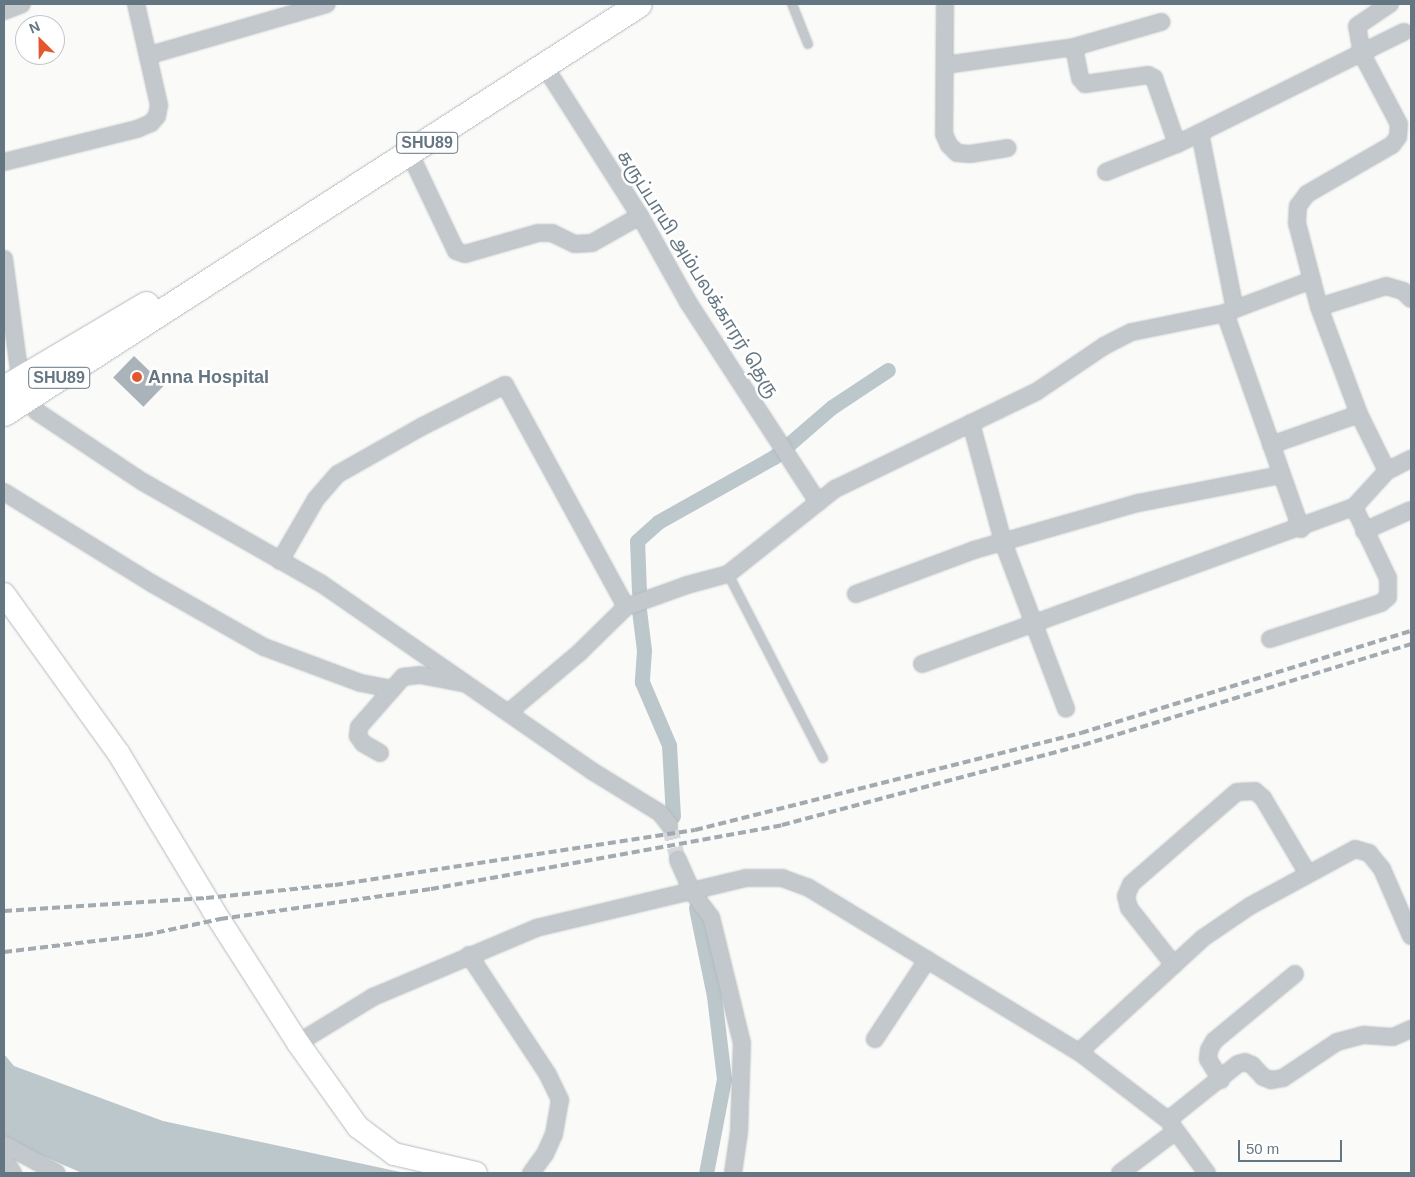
<!DOCTYPE html>
<html>
<head>
<meta charset="utf-8">
<style>
  body { margin:0 }
  #map { position:relative; width:1415px; height:1177px; overflow:hidden; background:#fafaf8; font-family:Arial,"Noto Sans Tamil",sans-serif }
  div>[style] { position:absolute }
  .water>* { inset:0; background:#bbc7cb }
  .canal>* { height:15px; margin:-7.5px; padding:0 7.5px; transform-origin:7.5px; border-radius:7.5px; background:#bbc7cb }
  .building>* { inset:0; background:#aab3b9; transform-origin:0 0 }
  .street-tunnel>* { height:16px; margin-top:-8px; transform-origin:0; background:repeating-linear-gradient(90deg,#d5d9db 0 16px,transparent 0 24px) }
  .roads { filter:drop-shadow(0 0 1px #b3babf) drop-shadow(0 0 1px #b3babf) }
  .lane>* { height:8px; margin:-4px; padding:0 4px; transform-origin:4px; border-radius:4px; background:#c3c8cc }
  .street>* { height:16px; margin:-8px; padding:0 8px; transform-origin:8px; border-radius:8px; background:#c3c8cc }
  .secondary>* { height:22px; margin:-11px; padding:0 11px; transform-origin:11px; border-radius:11px; background:#fff }
  .primary>* { height:25px; margin:-12.5px; padding:0 12.5px; transform-origin:12.5px; border-radius:12.5px; background:#fff }
  .rail>* { height:4px; margin-top:-2px; transform-origin:0; background:repeating-linear-gradient(90deg,#a2aab0 0 8px,transparent 0 12px) }
  .dots>* { width:14px; height:14px; translate:-50% -50%; box-sizing:border-box; border:2px solid #fff; border-radius:50% }
  span { translate:-50% -50%; white-space:nowrap; text-align:center; line-height:1.15; -webkit-text-stroke:5px #fff; paint-order:stroke }
  .shield-label span { padding:1px 4px; background:#fff; border:1px solid; border-radius:4px; -webkit-text-stroke-width:0 }
  .shield-label { font-size:16px; color:#657683; font-weight:700 }
  .street-label { font-size:18px; color:#657683 }
  .poi-label { font-size:18px; color:#657683; font-weight:700 }
  .left { translate:0 -50%; text-align:left }
  .frame { position:absolute; inset:0; border:5px solid #657683; pointer-events:none }
  .north { position:absolute; left:15px; top:15px; width:50px; height:50px; box-sizing:border-box; background:#fff; border:1px solid #c1c8cd; border-radius:50%; rotate:337deg; font-size:14px; font-weight:700; line-height:20px; text-align:center; color:#657683 }
  .north::after { content:''; display:block; margin:auto; width:18px; height:22px; background:#e4572e; clip-path:polygon(50% 0,100% 100%,50% 72%,0 100%) }
  .scale { position:absolute; left:1238px; top:1140px; width:104px; height:22px; box-sizing:border-box; border:2px solid #657683; border-top:0; padding-left:6px; font-size:15px; line-height:18px; white-space:nowrap; color:#657683; -webkit-text-stroke:4px #fff; paint-order:stroke }
</style>
</head>
<body>
<div id="map">
  <div class="water">
    <i style="clip-path:polygon(4px 1054px,14px 1066px,163px 1121px,405px 1173px,82px 1173px,4px 1139px)"></i>
  </div>
  <div class="canal">
    <i style="left:639px;top:592px;width:51px;rotate:-92.2deg"></i>
    <i style="left:637px;top:541px;width:28px;rotate:-42deg"></i>
    <i style="left:658px;top:522px;width:133px;rotate:-29.3deg"></i>
    <i style="left:774px;top:457px;width:77px;rotate:-40.8deg"></i>
    <i style="left:832px;top:407px;width:67px;rotate:-33.5deg"></i>
    <i style="left:639px;top:610px;width:40px;rotate:82.9deg"></i>
    <i style="left:644px;top:650px;width:32px;rotate:94deg"></i>
    <i style="left:642px;top:682px;width:69px;rotate:66.8deg"></i>
    <i style="left:669px;top:745px;width:71px;rotate:86.8deg"></i>
    <i style="left:696px;top:908px;width:90px;rotate:78.4deg"></i>
    <i style="left:714px;top:996px;width:84px;rotate:83.1deg"></i>
    <i style="left:724px;top:1079px;width:96px;rotate:100.8deg"></i>
  </div>
  <div class="building">
    <i style="left:134px;top:356px;width:42px;height:30px;rotate:44deg"></i>
  </div>
  <div class="street-tunnel">
    <i style="left:669px;top:824px;width:37px;rotate:76deg"></i>
  </div>
  <div class="roads">
    <div class="lane">
      <i style="left:792px;top:4px;width:43px;rotate:68.2deg"></i>
      <i style="left:728px;top:574px;width:207px;rotate:62.7deg"></i>
    </div>
    <div class="street">
      <i style="left:945px;top:4px;width:130px;rotate:90.4deg"></i>
      <i style="left:944px;top:134px;width:12px;rotate:66deg"></i>
      <i style="left:949px;top:145px;width:11px;rotate:45deg"></i>
      <i style="left:957px;top:153px;width:13px;rotate:4deg"></i>
      <i style="left:970px;top:154px;width:38px;rotate:-9deg"></i>
      <i style="left:4px;top:11px;width:19px;rotate:-21deg"></i>
      <i style="left:1074px;top:47px;width:32px;rotate:79deg"></i>
      <i style="left:1080px;top:78px;width:8px;rotate:50deg"></i>
      <i style="left:1085px;top:84px;width:64px;rotate:-8.1deg"></i>
      <i style="left:1148px;top:75px;width:7px;rotate:27deg"></i>
      <i style="left:1154px;top:78px;width:70px;rotate:70.8deg"></i>
      <i style="left:1177px;top:144px;width:253px;rotate:-26.3deg"></i>
      <i style="left:150px;top:55px;width:184px;rotate:-16.1deg"></i>
      <i style="left:945px;top:65px;width:130px;rotate:-7.9deg"></i>
      <i style="left:1074px;top:47px;width:91px;rotate:-16deg"></i>
      <i style="left:545px;top:67px;width:177px;rotate:57.5deg"></i>
      <i style="left:640px;top:216px;width:98px;rotate:60.8deg"></i>
      <i style="left:688px;top:302px;width:239px;rotate:57deg"></i>
      <i style="left:1200px;top:133px;width:179px;rotate:78.8deg"></i>
      <i style="left:410px;top:154px;width:107px;rotate:64.6deg"></i>
      <i style="left:456px;top:251px;width:9px;rotate:18deg"></i>
      <i style="left:465px;top:254px;width:76px;rotate:-16deg"></i>
      <i style="left:538px;top:233px;width:14px"></i>
      <i style="left:552px;top:233px;width:25px;rotate:26deg"></i>
      <i style="left:575px;top:244px;width:17px;rotate:-3deg"></i>
      <i style="left:592px;top:243px;width:55px;rotate:-29.4deg"></i>
      <i style="left:4px;top:162px;width:137px;rotate:-13.9deg"></i>
      <i style="left:137px;top:129px;width:15px;rotate:-23deg"></i>
      <i style="left:151px;top:123px;width:9px;rotate:-49deg"></i>
      <i style="left:157px;top:116px;width:11px;rotate:-80deg"></i>
      <i style="left:159px;top:105px;width:104px;rotate:-102.8deg"></i>
      <i style="left:1106px;top:172px;width:76px;rotate:-21.5deg"></i>
      <i style="left:4px;top:259px;width:120px;rotate:82.3deg"></i>
      <i style="left:1319px;top:307px;width:70px;rotate:-17.4deg"></i>
      <i style="left:1386px;top:286px;width:18px;rotate:16deg"></i>
      <i style="left:1403px;top:291px;width:11px;rotate:45deg"></i>
      <i style="left:1225px;top:313px;width:229px;rotate:70.6deg"></i>
      <i style="left:36px;top:411px;width:128px;rotate:33.6deg"></i>
      <i style="left:143px;top:482px;width:206px;rotate:29.7deg"></i>
      <i style="left:322px;top:584px;width:328px;rotate:34.7deg"></i>
      <i style="left:592px;top:771px;width:80px;rotate:31.7deg"></i>
      <i style="left:660px;top:813px;width:14px;rotate:51deg"></i>
      <i style="left:971px;top:423px;width:123px;rotate:74.9deg"></i>
      <i style="left:1003px;top:542px;width:178px;rotate:69.3deg"></i>
      <i style="left:1271px;top:445px;width:93px;rotate:-19.4deg"></i>
      <i style="left:1387px;top:471px;width:64px;rotate:-116.2deg"></i>
      <i style="left:1359px;top:414px;width:114px;rotate:-110.5deg"></i>
      <i style="left:1319px;top:307px;width:87px;rotate:-104.7deg"></i>
      <i style="left:1297px;top:223px;width:17px;rotate:-87deg"></i>
      <i style="left:1298px;top:206px;width:15px;rotate:-53deg"></i>
      <i style="left:1307px;top:194px;width:98px;rotate:-30deg"></i>
      <i style="left:1392px;top:145px;width:10px;rotate:-53deg"></i>
      <i style="left:1398px;top:137px;width:13px;rotate:-86deg"></i>
      <i style="left:1399px;top:124px;width:79px;rotate:-117.9deg"></i>
      <i style="left:1362px;top:54px;width:28px;rotate:-100deg"></i>
      <i style="left:1357px;top:26px;width:40px;rotate:-34deg"></i>
      <i style="left:4px;top:492px;width:175px;rotate:31.7deg"></i>
      <i style="left:153px;top:584px;width:128px;rotate:29.6deg"></i>
      <i style="left:264px;top:647px;width:103px;rotate:20.4deg"></i>
      <i style="left:361px;top:683px;width:31px;rotate:11deg"></i>
      <i style="left:1364px;top:531px;width:51px;rotate:-24.1deg"></i>
      <i style="left:280px;top:561px;width:72px;rotate:-59.9deg"></i>
      <i style="left:316px;top:499px;width:33px;rotate:-49deg"></i>
      <i style="left:338px;top:474px;width:95px;rotate:-29.5deg"></i>
      <i style="left:421px;top:427px;width:94px;rotate:-26.6deg"></i>
      <i style="left:505px;top:385px;width:253px;rotate:61.4deg"></i>
      <i style="left:856px;top:594px;width:126px;rotate:-20.4deg"></i>
      <i style="left:974px;top:550px;width:171px;rotate:-16deg"></i>
      <i style="left:1138px;top:503px;width:146px;rotate:-11.1deg"></i>
      <i style="left:1270px;top:639px;width:117px;rotate:-18deg"></i>
      <i style="left:1381px;top:603px;width:9px;rotate:-41deg"></i>
      <i style="left:1388px;top:597px;width:19px;rotate:-90deg"></i>
      <i style="left:1388px;top:578px;width:79px;rotate:-115.6deg"></i>
      <i style="left:922px;top:664px;width:460px;rotate:-20deg"></i>
      <i style="left:1354px;top:507px;width:49px;rotate:-47.5deg"></i>
      <i style="left:1387px;top:471px;width:27px;rotate:-27deg"></i>
      <i style="left:509px;top:712px;width:92px;rotate:-40.1deg"></i>
      <i style="left:579px;top:653px;width:66px;rotate:-44.4deg"></i>
      <i style="left:626px;top:607px;width:65px;rotate:-19.8deg"></i>
      <i style="left:687px;top:585px;width:42px;rotate:-15deg"></i>
      <i style="left:728px;top:574px;width:137px;rotate:-38.5deg"></i>
      <i style="left:835px;top:489px;width:223px;rotate:-25.8deg"></i>
      <i style="left:1036px;top:392px;width:82px;rotate:-34.1deg"></i>
      <i style="left:1104px;top:346px;width:31px;rotate:-27deg"></i>
      <i style="left:1132px;top:332px;width:95px;rotate:-11.5deg"></i>
      <i style="left:1225px;top:313px;width:93px;rotate:-20.8deg"></i>
      <i style="left:380px;top:753px;width:20px;rotate:-150deg"></i>
      <i style="left:363px;top:743px;width:9px;rotate:-126deg"></i>
      <i style="left:358px;top:736px;width:9px;rotate:-84deg"></i>
      <i style="left:359px;top:727px;width:67px;rotate:-48.7deg"></i>
      <i style="left:403px;top:677px;width:17px;rotate:-7deg"></i>
      <i style="left:420px;top:675px;width:44px;rotate:10.5deg"></i>
      <i style="left:678px;top:860px;width:35px;rotate:66deg"></i>
      <i style="left:692px;top:892px;width:31px;rotate:53deg"></i>
      <i style="left:711px;top:917px;width:130px;rotate:76.2deg"></i>
      <i style="left:742px;top:1043px;width:89px;rotate:91.9deg"></i>
      <i style="left:739px;top:1132px;width:41px;rotate:98.3deg"></i>
      <i style="left:469px;top:955px;width:144px;rotate:56.6deg"></i>
      <i style="left:548px;top:1075px;width:28px;rotate:64deg"></i>
      <i style="left:560px;top:1100px;width:35px;rotate:100deg"></i>
      <i style="left:554px;top:1134px;width:22px;rotate:114deg"></i>
      <i style="left:545px;top:1154px;width:24px;rotate:126deg"></i>
      <i style="left:1174px;top:965px;width:73px;rotate:-128.3deg"></i>
      <i style="left:1129px;top:908px;width:12px;rotate:-104deg"></i>
      <i style="left:1126px;top:896px;width:13px;rotate:-67deg"></i>
      <i style="left:1131px;top:884px;width:140px;rotate:-41deg"></i>
      <i style="left:1237px;top:792px;width:18px;rotate:-3deg"></i>
      <i style="left:1255px;top:791px;width:11px;rotate:41deg"></i>
      <i style="left:1263px;top:798px;width:88px;rotate:59.4deg"></i>
      <i style="left:875px;top:1039px;width:95px;rotate:-56.6deg"></i>
      <i style="left:298px;top:1043px;width:88px;rotate:-31.5deg"></i>
      <i style="left:373px;top:997px;width:177px;rotate:-22.9deg"></i>
      <i style="left:536px;top:928px;width:216px;rotate:-13.4deg"></i>
      <i style="left:746px;top:878px;width:36px"></i>
      <i style="left:782px;top:878px;width:29px;rotate:20deg"></i>
      <i style="left:809px;top:888px;width:316px;rotate:31.3deg"></i>
      <i style="left:1079px;top:1052px;width:112px;rotate:37.4deg"></i>
      <i style="left:1168px;top:1120px;width:66px;rotate:53.7deg"></i>
      <i style="left:1079px;top:1052px;width:168px;rotate:-42.6deg"></i>
      <i style="left:1203px;top:938px;width:57px;rotate:-34.2deg"></i>
      <i style="left:1250px;top:906px;width:119px;rotate:-28.5deg"></i>
      <i style="left:1355px;top:849px;width:15px;rotate:16deg"></i>
      <i style="left:1369px;top:853px;width:21px;rotate:51deg"></i>
      <i style="left:1382px;top:869px;width:73px;rotate:66.6deg"></i>
      <i style="left:1221px;top:1080px;width:25px;rotate:-122deg"></i>
      <i style="left:1208px;top:1059px;width:9px;rotate:-84deg"></i>
      <i style="left:1209px;top:1050px;width:10px;rotate:-61deg"></i>
      <i style="left:1214px;top:1041px;width:105px;rotate:-39.6deg"></i>
      <i style="left:1168px;top:1120px;width:90px;rotate:-38.7deg"></i>
      <i style="left:1238px;top:1064px;width:7px;rotate:-16deg"></i>
      <i style="left:1245px;top:1062px;width:8px;rotate:23deg"></i>
      <i style="left:1252px;top:1065px;width:16px;rotate:47deg"></i>
      <i style="left:1263px;top:1077px;width:9px;rotate:21deg"></i>
      <i style="left:1271px;top:1080px;width:12px;rotate:-9deg"></i>
      <i style="left:1283px;top:1078px;width:65px;rotate:-33.7deg"></i>
      <i style="left:1337px;top:1042px;width:28px;rotate:-15deg"></i>
      <i style="left:1364px;top:1035px;width:29px;rotate:4deg"></i>
      <i style="left:1393px;top:1037px;width:20px;rotate:-24deg"></i>
      <i style="left:4px;top:1144px;width:60px;rotate:28.7deg"></i>
      <i style="left:4px;top:1159px;width:17px;rotate:57deg"></i>
      <i style="left:1120px;top:1173px;width:70px;rotate:-36.9deg"></i>
    </div>
    <div class="secondary">
      <i style="left:4px;top:594px;width:197px;rotate:54.3deg"></i>
      <i style="left:119px;top:754px;width:182px;rotate:58.9deg"></i>
      <i style="left:213px;top:910px;width:158px;rotate:57.4deg"></i>
      <i style="left:298px;top:1043px;width:103px;rotate:54.5deg"></i>
      <i style="left:358px;top:1127px;width:45px;rotate:36.9deg"></i>
      <i style="left:394px;top:1154px;width:84px;rotate:13deg"></i>
    </div>
    <div class="primary">
      <i style="left:4px;top:388px;width:165px;rotate:-30.6deg"></i>
      <i style="left:4px;top:413px;width:755px;rotate:-32.79deg"></i>
    </div>
  </div>
  <div class="rail">
    <i style="left:4px;top:911px;width:202px;rotate:-3.7deg"></i>
    <i style="left:206px;top:898px;width:130px;rotate:-5.8deg"></i>
    <i style="left:335px;top:885px;width:364px;rotate:-8.7deg"></i>
    <i style="left:695px;top:830px;width:398px;rotate:-14.1deg"></i>
    <i style="left:1081px;top:733px;width:345px;rotate:-17.2deg"></i>
    <i style="left:4px;top:952px;width:142px;rotate:-6.9deg"></i>
    <i style="left:145px;top:935px;width:77px;rotate:-12deg"></i>
    <i style="left:220px;top:919px;width:213px;rotate:-8.1deg"></i>
    <i style="left:431px;top:889px;width:357px;rotate:-10.3deg"></i>
    <i style="left:782px;top:825px;width:311px;rotate:-14.9deg"></i>
    <i style="left:1083px;top:745px;width:343px;rotate:-17.1deg"></i>
  </div>
  <div class="dots">
    <i style="left:137px;top:377px;background:#e4572e"></i>
  </div>
  <div class="shield-label">
    <span style="left:427px;top:143px">SHU89</span>
    <span style="left:59px;top:378px">SHU89</span>
  </div>
  <div class="street-label">
    <span style="left:698px;top:274px;rotate:58deg">கருப்பாயி அம்பலக்காரர் தெரு</span>
  </div>
  <div class="poi-label">
    <span class="left" style="left:148px;top:377px">Anna Hospital</span>
  </div>
  <div class="frame"></div>
  <div class="north">N</div>
  <div class="scale">50 m</div>
</div>
</body>
</html>
